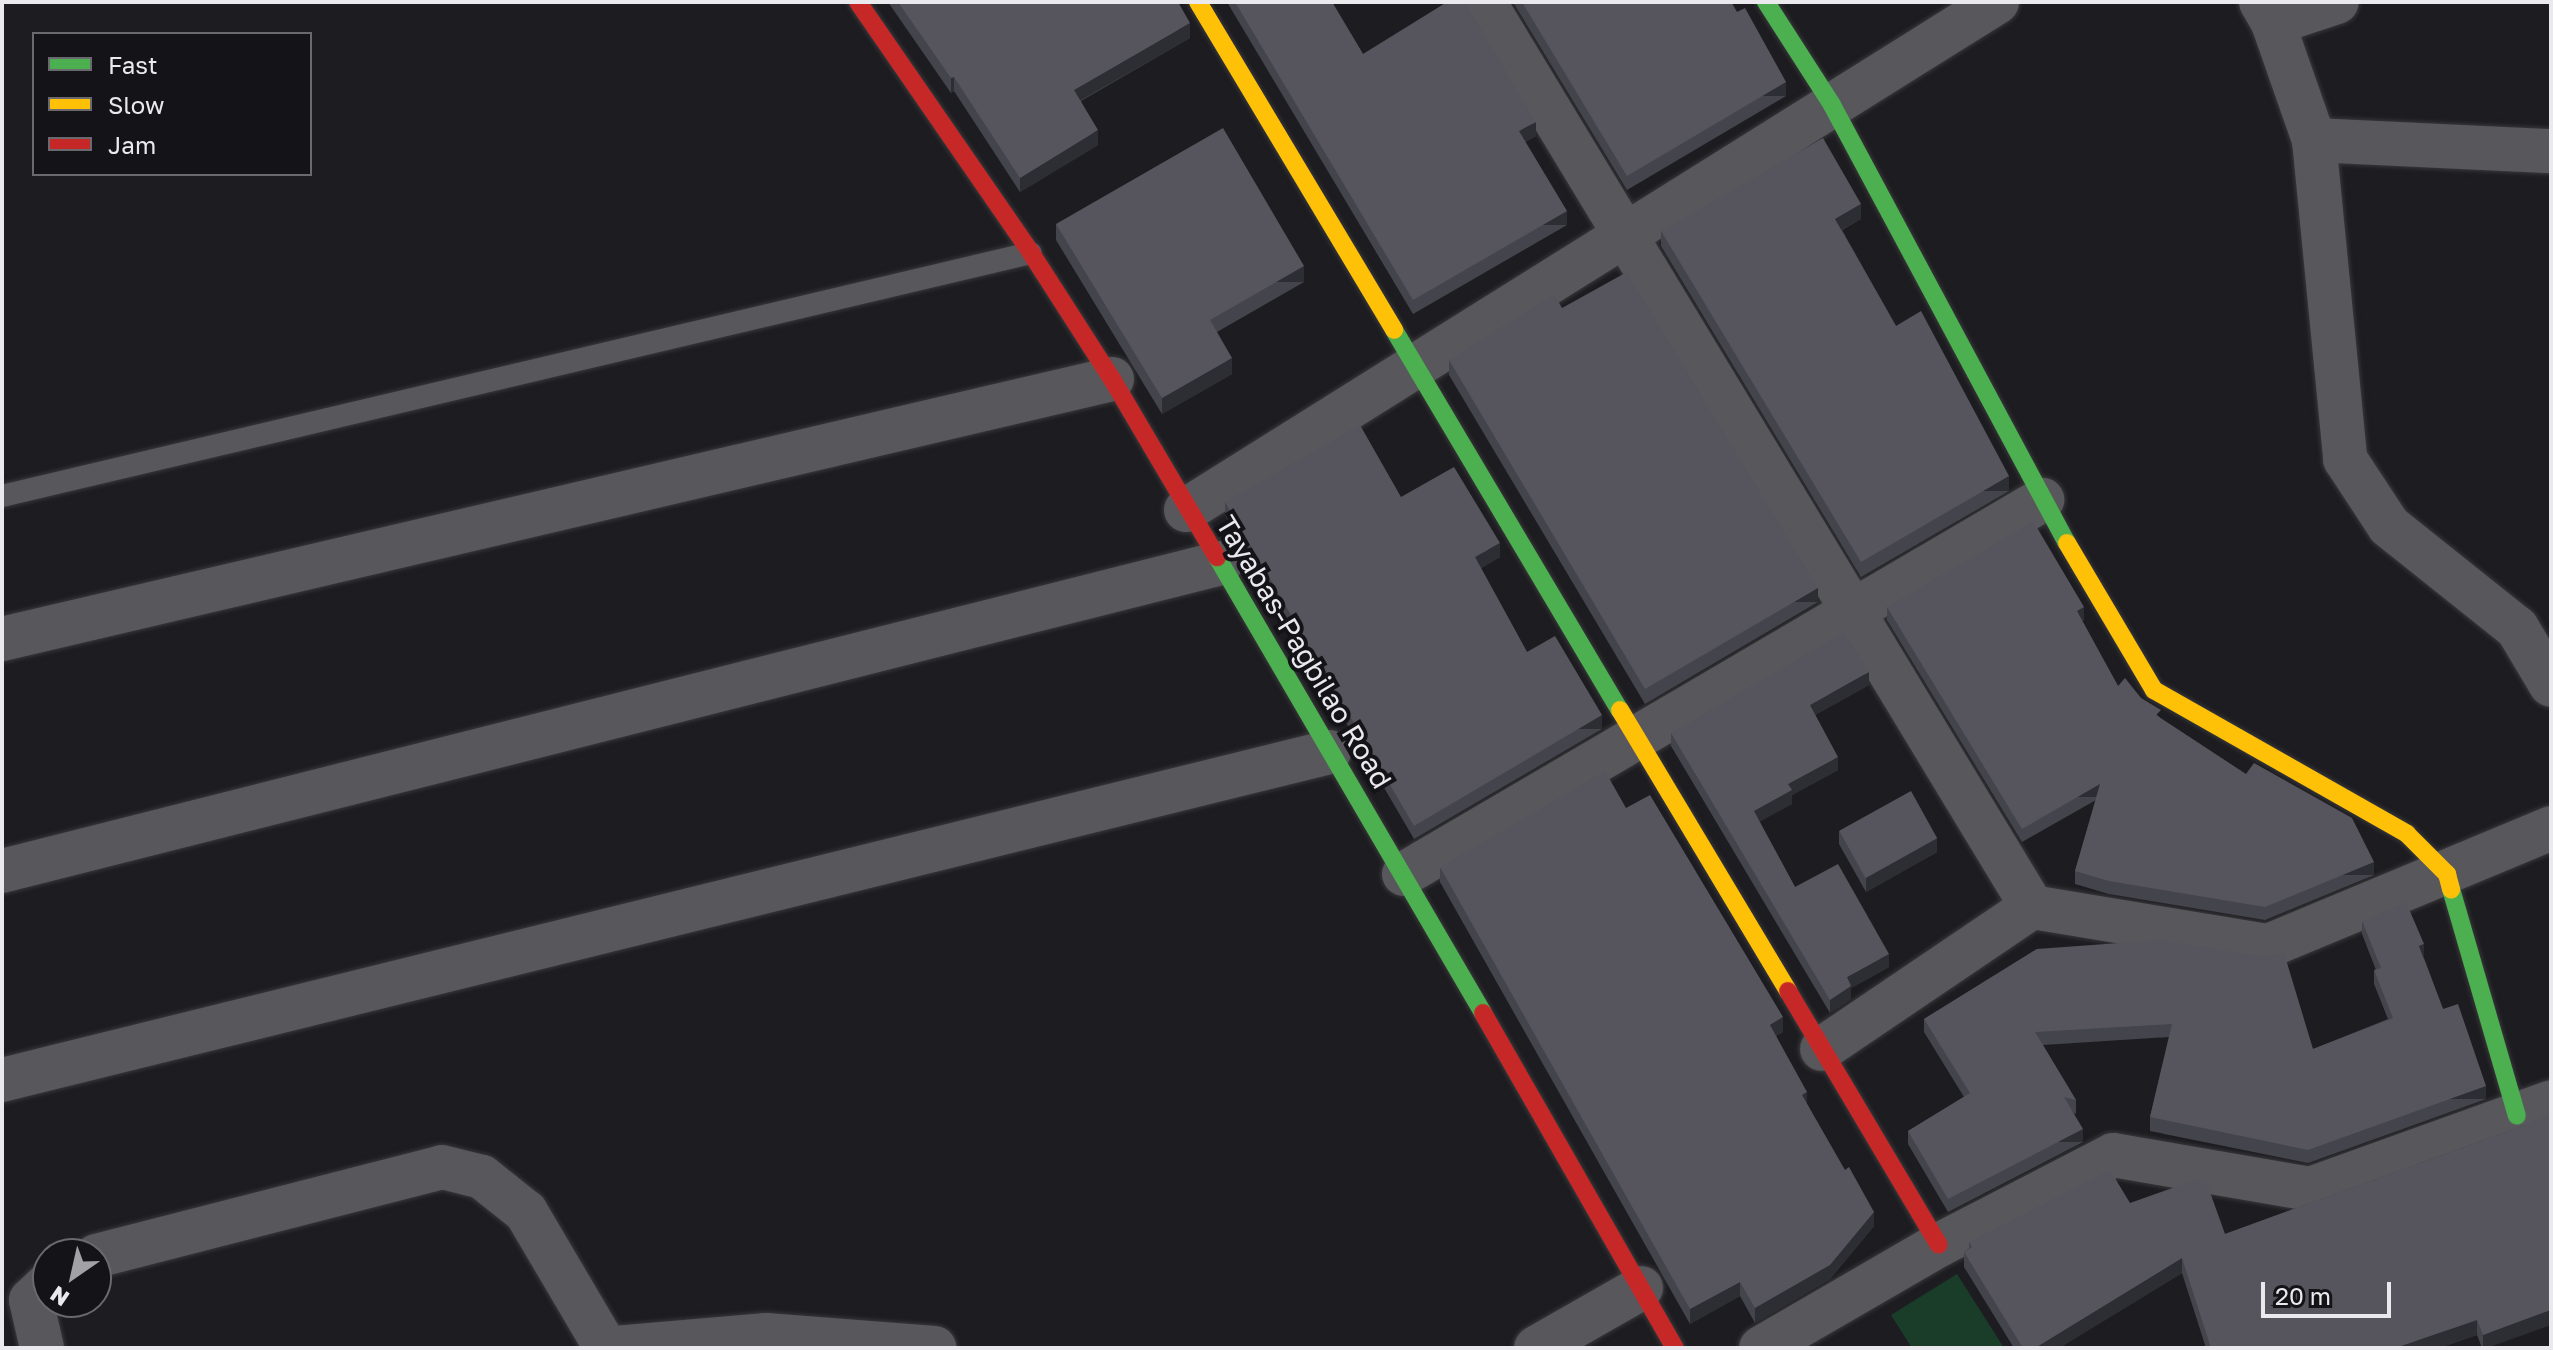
<!DOCTYPE html>
<html>
<head>
<meta charset="utf-8">
<style>
  body { margin:0 }
  #map { position:relative; width:2553px; height:1350px; overflow:hidden; background:#1d1d21; font-family:"Golos Text",sans-serif }
  div>[style] { position:absolute }
  .green>* { inset:0; background:#1a3d2a }
  .roads { filter:drop-shadow(0 0 2px #38383b) drop-shadow(0 0 2px #38383b) }
  .lane>* { height:22px; margin:-11px; padding:0 11px; transform-origin:11px; border-radius:11px; background:#58585c }
  .street>* { height:44px; margin:-22px; padding:0 22px; transform-origin:22px; border-radius:22px; background:#58585c }
  .fast>* { height:18px; margin:-9px; padding:0 9px; transform-origin:9px; border-radius:9px; background:#4caf50 }
  .slow>* { height:18px; margin:-9px; padding:0 9px; transform-origin:9px; border-radius:9px; background:#ffc107 }
  .jam>* { height:18px; margin:-9px; padding:0 9px; transform-origin:9px; border-radius:9px; background:#c62828 }
  .wall>* { inset:0; background:#44444c }
  .shaded-wall>* { inset:0; background:#2d2d34; transform-origin:0 0 }
  .building>* { inset:0; background:#56555e; transform-origin:0 0 }
  span { translate:-50% -50%; white-space:nowrap; text-align:center; line-height:1.15; -webkit-text-stroke:8px #131318; paint-order:stroke }
  .street-label { font-size:28px; color:#eaeaee }
  .frame { position:absolute; inset:0; border:4px solid #eaeaee; pointer-events:none }
  .legend { position:absolute; left:32px; top:32px; width:280px; height:144px; box-sizing:border-box; background:#131318; border:2px solid #69696e; margin:0; padding:10px 14px; list-style:none; font-size:24px; color:#eaeaee }
  .legend li { display:flex; align-items:center; gap:16px; height:40px }
  .legend b { width:40px; border:2px solid #69696e }
  .north { position:absolute; left:32px; top:1238px; width:80px; height:80px; box-sizing:border-box; background:#131318; border:2px solid #69696e; border-radius:50%; rotate:214deg; font-size:22px; font-weight:700; line-height:32px; text-align:center; color:#eaeaee }
  .north::after { content:''; display:block; margin:auto; width:28px; height:36px; background:#a2a2a6; clip-path:polygon(50% 0,100% 100%,50% 72%,0 100%) }
  .scale { position:absolute; left:2261px; top:1282px; width:130px; height:36px; box-sizing:border-box; border:4px solid #eaeaee; border-top:0; padding-left:10px; font-size:24px; line-height:28px; white-space:nowrap; color:#eaeaee; -webkit-text-stroke:6px #131318; paint-order:stroke }
</style>
</head>
<body>
<div id="map">
  <div class="green">
    <i style="clip-path:polygon(1957px 1274px,2004px 1348px,1912px 1348px,1891px 1315px)"></i>
  </div>
  <div class="roads">
    <div class="lane">
      <i style="left:2px;top:496px;width:1057px;rotate:-13.29deg"></i>
    </div>
    <div class="street">
      <i style="left:1484px;top:2px;width:1058px;rotate:58.8deg"></i>
      <i style="left:2261px;top:2px;width:24px;rotate:60deg"></i>
      <i style="left:2273px;top:23px;width:124px;rotate:70.7deg"></i>
      <i style="left:2314px;top:140px;width:321px;rotate:84.4deg"></i>
      <i style="left:2345px;top:459px;width:80px;rotate:56.7deg"></i>
      <i style="left:2389px;top:526px;width:164px;rotate:38.6deg"></i>
      <i style="left:2517px;top:628px;width:66px;rotate:59.2deg"></i>
      <i style="left:2273px;top:23px;width:67px;rotate:-18.2deg"></i>
      <i style="left:2314px;top:140px;width:237px;rotate:2.7deg"></i>
      <i style="left:1186px;top:510px;width:957px;rotate:-32.06deg"></i>
      <i style="left:2px;top:639px;width:1140px;rotate:-13.18deg"></i>
      <i style="left:2px;top:871px;width:1257px;rotate:-14.18deg"></i>
      <i style="left:1404px;top:874px;width:740px;rotate:-30.38deg"></i>
      <i style="left:1822px;top:1049px;width:254px;rotate:-34.1deg"></i>
      <i style="left:2032px;top:907px;width:239px;rotate:9.4deg"></i>
      <i style="left:2268px;top:946px;width:307px;rotate:-22.6deg"></i>
      <i style="left:2px;top:1080px;width:1367px;rotate:-13.88deg"></i>
      <i style="left:96px;top:1256px;width:357px;rotate:-14.4deg"></i>
      <i style="left:442px;top:1167px;width:41px;rotate:14deg"></i>
      <i style="left:482px;top:1177px;width:56px;rotate:38.5deg"></i>
      <i style="left:526px;top:1212px;width:158px;rotate:59.5deg"></i>
      <i style="left:42px;top:1348px;width:49px;rotate:-102.9deg"></i>
      <i style="left:31px;top:1300px;width:23px;rotate:-43deg"></i>
      <i style="left:615px;top:1348px;width:152px;rotate:-4.9deg"></i>
      <i style="left:766px;top:1335px;width:169px;rotate:4.4deg"></i>
      <i style="left:1536px;top:1348px;width:121px;rotate:-29.7deg"></i>
      <i style="left:1761px;top:1348px;width:206px;rotate:-30.1deg"></i>
      <i style="left:1939px;top:1245px;width:196px;rotate:-27.3deg"></i>
      <i style="left:2113px;top:1155px;width:200px;rotate:9.8deg"></i>
      <i style="left:2310px;top:1189px;width:256px;rotate:-19.8deg"></i>
    </div>
    <div class="fast">
      <i style="left:1766px;top:2px;width:122px;rotate:57.3deg"></i>
      <i style="left:1832px;top:105px;width:497px;rotate:61.8deg"></i>
      <i style="left:1394px;top:330px;width:442px;rotate:59.3deg"></i>
      <i style="left:1217px;top:557px;width:528px;rotate:59.74deg"></i>
      <i style="left:2451px;top:889px;width:236px;rotate:73.8deg"></i>
    </div>
    <div class="slow">
      <i style="left:1198px;top:2px;width:382px;rotate:59.1deg"></i>
      <i style="left:2067px;top:543px;width:171px;rotate:59.4deg"></i>
      <i style="left:2154px;top:690px;width:291px;rotate:29.6deg"></i>
      <i style="left:2407px;top:834px;width:57px;rotate:45deg"></i>
      <i style="left:2447px;top:874px;width:16px;rotate:75deg"></i>
      <i style="left:1620px;top:710px;width:327px;rotate:59.1deg"></i>
    </div>
    <div class="jam">
      <i style="left:858px;top:2px;width:305px;rotate:55.4deg"></i>
      <i style="left:1031px;top:253px;width:150px;rotate:57.3deg"></i>
      <i style="left:1112px;top:379px;width:207px;rotate:59.5deg"></i>
      <i style="left:1788px;top:991px;width:295px;rotate:59.3deg"></i>
      <i style="left:1483px;top:1013px;width:386px;rotate:60.2deg"></i>
    </div>
  </div>
  <div class="wall">
    <i style="clip-path:polygon(888px 2px,1138px 2px,1190px 38px,1081px 101px,1098px 145px,1020px 192px,954px 91px,951px 93px)"></i>
    <i style="clip-path:polygon(1227px 2px,1332px 2px,1363px 54px,1536px 136px,1525px 142px,1567px 225px,1413px 314px)"></i>
    <i style="clip-path:polygon(1513px 2px,1731px 2px,1786px 96px,1627px 190px)"></i>
    <i style="clip-path:polygon(1861px 219px,1842px 230px,1896px 326px,2009px 491px,1861px 577px,1661px 246px,1661px 231px)"></i>
    <i style="clip-path:polygon(1056px 224px,1304px 282px,1217px 332px,1232px 374px,1162px 414px,1056px 240px)"></i>
    <i style="clip-path:polygon(1562px 308px,1818px 602px,1645px 704px,1449px 375px,1449px 360px)"></i>
    <i style="clip-path:polygon(1401px 497px,1500px 557px,1481px 568px,1527px 652px,1602px 729px,1414px 839px,1225px 515px,1225px 502px)"></i>
    <i style="clip-path:polygon(1887px 607px,2084px 620px,2082px 621px,2118px 686px,2141px 698px,2161px 719px,2374px 875px,2265px 920px,2109px 894px,2075px 884px,2075px 871px,2096px 800px,2022px 842px,1887px 620px)"></i>
    <i style="clip-path:polygon(1869px 685px,1815px 715px,1838px 770px,1792px 795px,1792px 804px,1759px 821px,1795px 887px,1889px 967px,1851px 988px,1851px 999px,1830px 1013px,1671px 746px,1671px 733px)"></i>
    <i style="clip-path:polygon(1839px 831px,1937px 852px,1866px 892px,1839px 844px)"></i>
    <i style="clip-path:polygon(1440px 867px,1783px 1032px,1776px 1036px,1807px 1104px,1874px 1226px,1830px 1279px,1755px 1323px,1740px 1296px,1690px 1324px,1440px 882px)"></i>
    <i style="clip-path:polygon(2362px 921px,2424px 958px,2443px 1009px,2486px 1099px,2308px 1163px,2150px 1131px,2150px 1117px,2169px 1037px,2043px 1045px,2076px 1100px,2076px 1114px,2073px 1113px,2083px 1142px,1948px 1212px,1908px 1144px,1908px 1131px,1964px 1097px,1924px 1032px,1924px 1019px,2037px 949px,2313px 1049px,2388px 1019px,2374px 984px,2374px 970px,2376px 970px,2362px 934px)"></i>
    <i style="clip-path:polygon(2525px 1125px,2487px 1348px,2482px 1348px,2477px 1335px,2439px 1348px,2206px 1348px,2182px 1273px,2059px 1348px,2014px 1348px,1964px 1267px,1964px 1252px,1969px 1248px,1969px 1242px,2130px 1203px,2225px 1234px)"></i>
  </div>
  <div class="shaded-wall">
    <i style="clip-path:polygon(1190px 23px,1190px 38px,1074px 104px,1074px 90px)"></i>
    <i style="clip-path:polygon(954px 77px,954px 91px,951px 93px,951px 78px)"></i>
    <i style="left:1786px;top:82px;width:14px;height:185px;rotate:90deg"></i>
    <i style="clip-path:polygon(1536px 122px,1536px 136px,1519px 145px,1519px 131px)"></i>
    <i style="clip-path:polygon(1098px 130px,1098px 145px,1020px 192px,1020px 178px)"></i>
    <i style="clip-path:polygon(1861px 204px,1861px 219px,1835px 233px,1835px 219px)"></i>
    <i style="left:1567px;top:211px;width:14px;height:178px;rotate:90deg"></i>
    <i style="left:1304px;top:266px;width:16px;height:108px;rotate:90deg"></i>
    <i style="clip-path:polygon(1232px 358px,1232px 374px,1162px 414px,1162px 398px)"></i>
    <i style="left:2009px;top:476px;width:15px;height:171px;rotate:90deg"></i>
    <i style="clip-path:polygon(1500px 543px,1500px 557px,1475px 571px,1475px 557px)"></i>
    <i style="left:1818px;top:588px;width:14px;height:200px;rotate:90deg"></i>
    <i style="clip-path:polygon(2084px 607px,2084px 620px,2077px 624px,2077px 611px)"></i>
    <i style="clip-path:polygon(1869px 672px,1869px 685px,1810px 718px,1810px 705px)"></i>
    <i style="left:1602px;top:715px;width:14px;height:218px;rotate:90deg"></i>
    <i style="clip-path:polygon(1838px 757px,1838px 770px,1792px 795px,1792px 804px,1754px 825px,1754px 811px,1788px 784px)"></i>
    <i style="left:2100px;top:784px;width:13px;height:90px;rotate:90deg"></i>
    <i style="clip-path:polygon(1937px 838px,1937px 852px,1866px 892px,1866px 878px)"></i>
    <i style="left:2374px;top:862px;width:13px;height:118px;rotate:90deg"></i>
    <i style="clip-path:polygon(2424px 944px,2424px 958px,2419px 946px)"></i>
    <i style="clip-path:polygon(1889px 954px,1889px 967px,1851px 988px,1851px 999px,1830px 1013px,1830px 1000px,1847px 977px)"></i>
    <i style="clip-path:polygon(1783px 1017px,1783px 1032px,1770px 1039px,1770px 1025px)"></i>
    <i style="left:2486px;top:1086px;width:13px;height:189px;rotate:90deg"></i>
    <i style="clip-path:polygon(1807px 1092px,1807px 1107px,1802px 1095px)"></i>
    <i style="left:2083px;top:1129px;width:13px;height:152px;rotate:90deg"></i>
    <i style="clip-path:polygon(1874px 1212px,1874px 1226px,1830px 1279px,1755px 1323px,1755px 1308px)"></i>
    <i style="clip-path:polygon(2182px 1258px,2182px 1273px,2059px 1348px,2035px 1348px)"></i>
    <i style="clip-path:polygon(1740px 1282px,1740px 1296px,1690px 1324px,1690px 1309px)"></i>
    <i style="clip-path:polygon(2551px 1310px,2551px 1325px,2487px 1348px,2483px 1348px,2483px 1335px)"></i>
    <i style="clip-path:polygon(2477px 1320px,2477px 1335px,2439px 1348px,2395px 1348px)"></i>
  </div>
  <div class="building">
    <i style="clip-path:polygon(898px 2px,1178px 2px,1190px 23px,1074px 90px,1098px 130px,1020px 178px,954px 77px,951px 78px)"></i>
    <i style="clip-path:polygon(1235px 2px,1332px 2px,1363px 54px,1447px 2px,1465px 2px,1536px 122px,1519px 131px,1567px 211px,1413px 300px)"></i>
    <i style="clip-path:polygon(1522px 2px,1731px 2px,1737px 12px,1745px 8px,1786px 82px,1627px 176px)"></i>
    <i style="clip-path:polygon(1223px 128px,1304px 266px,1210px 320px,1232px 358px,1162px 398px,1056px 224px)"></i>
    <i style="clip-path:polygon(1823px 138px,1861px 204px,1835px 219px,1896px 326px,1921px 311px,2009px 476px,1861px 562px,1661px 231px)"></i>
    <i style="clip-path:polygon(1627px 272px,1818px 588px,1645px 689px,1449px 360px,1554px 294px,1562px 308px)"></i>
    <i style="clip-path:polygon(1360px 425px,1401px 497px,1454px 467px,1500px 543px,1475px 557px,1527px 652px,1555px 636px,1602px 715px,1414px 826px,1225px 502px)"></i>
    <i style="clip-path:polygon(2033px 521px,2084px 607px,2077px 611px,2118px 686px,2125px 678px,2141px 698px,2161px 710px,2156px 715px,2246px 774px,2254px 763px,2352px 818px,2374px 862px,2265px 907px,2109px 881px,2075px 871px,2100px 784px,2022px 829px,1887px 607px)"></i>
    <i style="clip-path:polygon(1844px 632px,1869px 672px,1810px 705px,1838px 757px,1788px 784px,1792px 790px,1754px 811px,1795px 887px,1838px 864px,1889px 954px,1847px 977px,1851px 986px,1830px 1000px,1671px 733px)"></i>
    <i style="clip-path:polygon(1605px 771px,1626px 808px,1650px 795px,1783px 1017px,1770px 1025px,1807px 1092px,1802px 1095px,1845px 1170px,1849px 1167px,1874px 1212px,1830px 1265px,1755px 1308px,1740px 1282px,1690px 1309px,1440px 867px)"></i>
    <i style="left:1911px;top:791px;width:54px;height:82px;rotate:61deg"></i>
    <i style="clip-path:polygon(2406px 902px,2424px 944px,2419px 946px,2443px 1009px,2458px 1004px,2486px 1086px,2308px 1150px,2150px 1117px,2172px 1024px,2035px 1032px,2076px 1100px,2064px 1097px,2083px 1129px,1948px 1199px,1908px 1131px,1970px 1093px,1924px 1019px,2037px 949px,2161px 940px,2264px 957px,2284px 953px,2313px 1049px,2393px 1018px,2374px 970px,2381px 968px,2362px 921px)"></i>
    <i style="clip-path:polygon(2551px 1112px,2551px 1310px,2483px 1335px,2477px 1320px,2395px 1348px,2211px 1348px,2182px 1258px,2035px 1348px,2023px 1348px,1964px 1252px,1972px 1247px,1969px 1242px,2110px 1170px,2130px 1203px,2195px 1180px,2206px 1181px,2225px 1234px,2525px 1125px)"></i>
  </div>
  <div class="street-label">
    <span style="left:1304px;top:652px;rotate:59deg">Tayabas-Pagbilao Road</span>
  </div>
  <div class="frame"></div>
  <ul class="legend">
  <li><b style="height:10px;background:#4caf50"></b>Fast</li>
  <li><b style="height:10px;background:#ffc107"></b>Slow</li>
  <li><b style="height:10px;background:#c62828"></b>Jam</li>
  </ul>
  <div class="north">N</div>
  <div class="scale">20 m</div>
</div>
</body>
</html>
